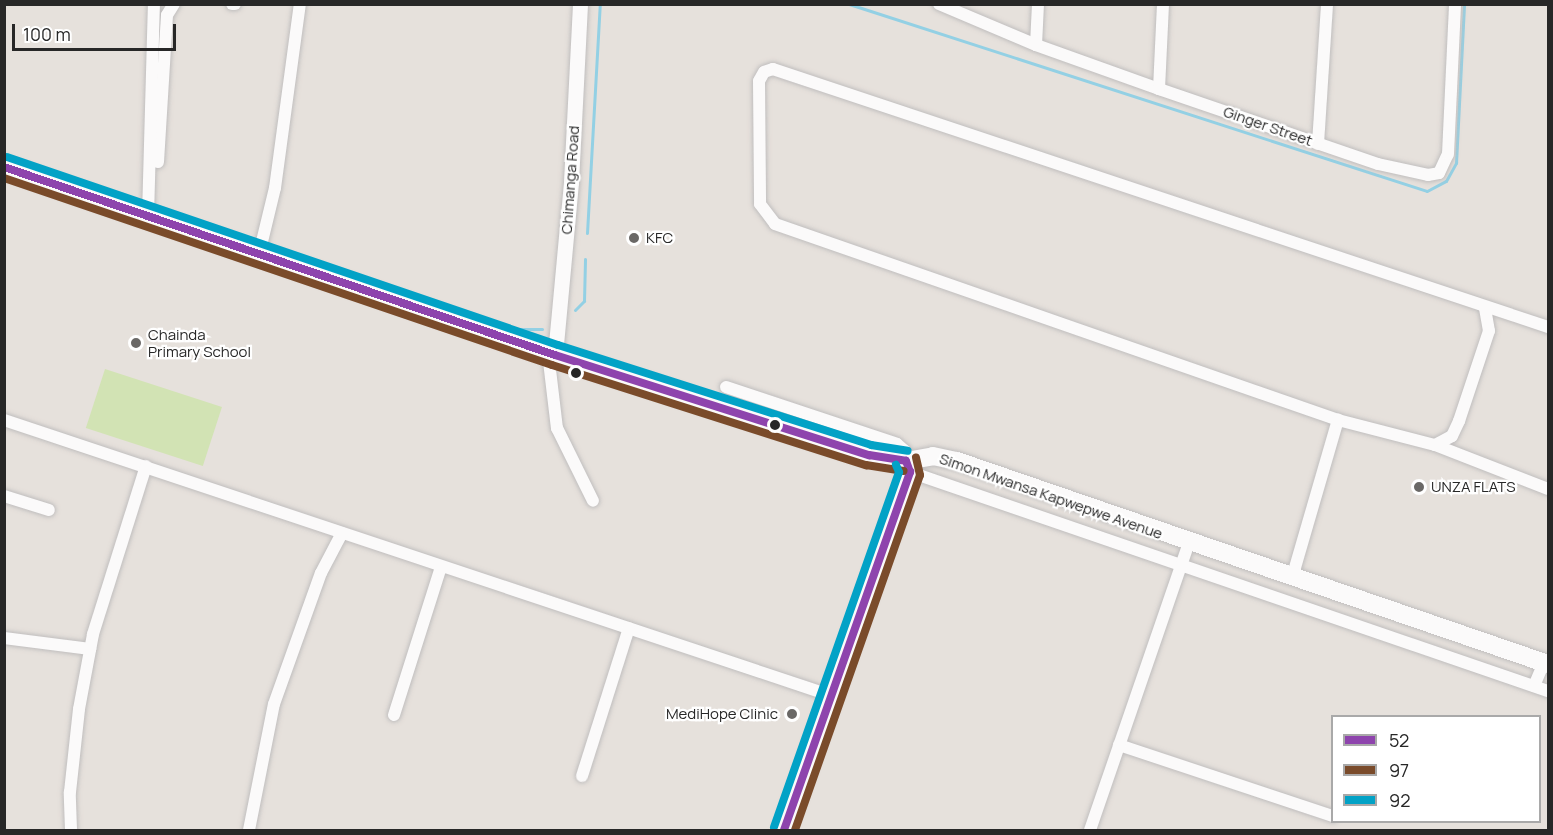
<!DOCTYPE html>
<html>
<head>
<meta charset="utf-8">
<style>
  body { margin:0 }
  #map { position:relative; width:1553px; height:835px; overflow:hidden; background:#e6e1dc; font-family:Manrope,sans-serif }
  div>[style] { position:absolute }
  .pitch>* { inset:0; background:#d2e3b4; transform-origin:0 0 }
  .stream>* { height:3px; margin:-1.5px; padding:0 1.5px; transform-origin:1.5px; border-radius:1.5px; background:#93d0e4 }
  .roads { filter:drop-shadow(0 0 2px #c0bebe) drop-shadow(0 0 2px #c0bebe) }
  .minor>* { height:12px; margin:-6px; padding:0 6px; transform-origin:6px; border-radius:6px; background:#fbfafa }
  .tertiary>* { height:15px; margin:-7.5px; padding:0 7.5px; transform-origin:7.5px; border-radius:7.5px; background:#fbfafa }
  .secondary>* { height:18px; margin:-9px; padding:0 9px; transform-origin:9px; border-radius:9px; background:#fbfafa }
  .bus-1>* { height:8px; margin:-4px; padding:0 4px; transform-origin:4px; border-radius:4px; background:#8e44ad }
  .bus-2>* { height:8px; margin:-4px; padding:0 4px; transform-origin:4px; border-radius:4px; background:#7a4b2a }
  .bus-3>* { height:8px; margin:-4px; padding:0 4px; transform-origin:4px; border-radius:4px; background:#02a2c6 }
  .dots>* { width:16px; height:16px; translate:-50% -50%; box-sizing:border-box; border:3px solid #fff; border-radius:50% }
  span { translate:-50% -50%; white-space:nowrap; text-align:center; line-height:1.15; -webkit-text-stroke:4.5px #fff; paint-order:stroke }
  .street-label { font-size:15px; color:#272727 }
  .poi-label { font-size:15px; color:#272727 }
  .left { translate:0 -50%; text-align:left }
  .right { translate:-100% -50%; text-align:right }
  .frame { position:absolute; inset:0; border:6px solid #272727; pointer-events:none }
  .legend { position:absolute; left:1331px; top:715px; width:210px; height:108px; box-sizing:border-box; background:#fff; border:2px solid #a9a9a9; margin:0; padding:8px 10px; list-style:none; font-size:18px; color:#272727 }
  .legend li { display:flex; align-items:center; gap:12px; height:30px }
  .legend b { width:30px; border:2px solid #a9a9a9 }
  .scale { position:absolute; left:12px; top:24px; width:164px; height:27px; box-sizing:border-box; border:3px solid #272727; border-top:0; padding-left:8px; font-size:18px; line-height:21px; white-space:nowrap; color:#272727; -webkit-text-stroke:4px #fff; paint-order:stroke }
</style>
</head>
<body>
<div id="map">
  <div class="pitch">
    <i style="left:105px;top:369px;width:123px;height:62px;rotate:18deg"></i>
  </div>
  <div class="stream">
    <i style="left:849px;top:4px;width:607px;rotate:17.93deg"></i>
    <i style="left:1427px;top:191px;width:21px;rotate:-28deg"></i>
    <i style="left:1446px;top:181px;width:21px;rotate:-61deg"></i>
    <i style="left:1456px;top:163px;width:159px;rotate:-87.1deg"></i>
    <i style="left:587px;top:233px;width:229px;rotate:-86.8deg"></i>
    <i style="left:295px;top:257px;width:225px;rotate:18.7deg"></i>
    <i style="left:508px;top:329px;width:34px"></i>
    <i style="left:575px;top:310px;width:13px;rotate:-45deg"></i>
    <i style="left:584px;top:301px;width:42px;rotate:-88.6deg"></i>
  </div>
  <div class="roads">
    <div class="minor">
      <i style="left:232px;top:4px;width:3px"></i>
      <i style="left:939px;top:4px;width:105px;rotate:22.9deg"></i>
      <i style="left:1036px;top:45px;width:131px;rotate:19.7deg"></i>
      <i style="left:1159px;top:89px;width:231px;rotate:18.9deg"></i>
      <i style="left:1378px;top:164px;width:51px;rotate:12.4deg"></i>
      <i style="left:1428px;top:175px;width:11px;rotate:-10deg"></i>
      <i style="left:1439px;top:173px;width:21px;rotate:-65deg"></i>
      <i style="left:1448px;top:154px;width:150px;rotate:-87.3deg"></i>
      <i style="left:1036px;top:45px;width:41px;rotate:-87.2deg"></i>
      <i style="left:1159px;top:89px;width:85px;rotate:-87.3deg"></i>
      <i style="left:1318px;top:144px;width:140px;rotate:-86.3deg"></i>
      <i style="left:158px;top:162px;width:147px;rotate:-86.5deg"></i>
      <i style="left:167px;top:15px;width:13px;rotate:-58deg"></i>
      <i style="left:148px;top:216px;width:212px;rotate:-88.4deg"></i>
      <i style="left:259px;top:254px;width:68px;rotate:-76.4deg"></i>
      <i style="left:275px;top:188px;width:186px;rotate:-82.3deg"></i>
      <i style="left:1548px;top:327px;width:817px;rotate:-161.59deg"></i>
      <i style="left:773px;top:69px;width:9px;rotate:162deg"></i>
      <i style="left:764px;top:72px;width:10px;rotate:119deg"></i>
      <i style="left:759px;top:81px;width:123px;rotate:89.5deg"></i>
      <i style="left:760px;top:204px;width:25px;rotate:53deg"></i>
      <i style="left:775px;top:224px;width:596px;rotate:19.19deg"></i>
      <i style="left:1338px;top:420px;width:100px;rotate:14.5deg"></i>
      <i style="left:1435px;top:445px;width:121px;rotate:21.3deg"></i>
      <i style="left:548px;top:353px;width:76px;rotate:83.2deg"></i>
      <i style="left:557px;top:428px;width:81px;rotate:63.7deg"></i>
      <i style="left:726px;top:387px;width:180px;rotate:18.4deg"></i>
      <i style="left:897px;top:444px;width:11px;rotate:41deg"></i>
      <i style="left:905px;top:451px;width:10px;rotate:84deg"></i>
      <i style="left:4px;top:420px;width:873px;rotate:18.43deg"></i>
      <i style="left:1435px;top:445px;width:19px;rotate:-28deg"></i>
      <i style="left:1452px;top:436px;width:17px;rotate:-65deg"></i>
      <i style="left:1459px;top:421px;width:95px;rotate:-71.6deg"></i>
      <i style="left:1489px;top:331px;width:22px;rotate:-100deg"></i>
      <i style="left:910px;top:472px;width:675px;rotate:18.95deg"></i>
      <i style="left:4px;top:496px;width:47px;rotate:17.3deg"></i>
      <i style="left:1292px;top:578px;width:165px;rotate:-73.8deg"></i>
      <i style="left:4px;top:638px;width:87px;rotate:7.3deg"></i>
      <i style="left:1534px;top:686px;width:26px;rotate:-67deg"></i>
      <i style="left:394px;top:715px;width:155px;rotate:-72.4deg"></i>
      <i style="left:1119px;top:745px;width:225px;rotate:18.4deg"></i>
      <i style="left:582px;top:776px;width:155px;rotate:-72.4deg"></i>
      <i style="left:71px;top:830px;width:38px;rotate:-92deg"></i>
      <i style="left:70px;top:792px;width:83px;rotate:-83.8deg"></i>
      <i style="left:79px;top:709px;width:76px;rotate:-79.4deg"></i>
      <i style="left:93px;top:634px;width:176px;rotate:-72.5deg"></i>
      <i style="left:249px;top:830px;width:128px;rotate:-78.8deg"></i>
      <i style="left:274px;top:704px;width:139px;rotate:-70.3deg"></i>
      <i style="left:321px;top:573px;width:45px;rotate:-62.3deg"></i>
      <i style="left:1090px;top:830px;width:304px;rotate:-71deg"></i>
    </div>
    <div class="tertiary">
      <i style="left:555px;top:355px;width:174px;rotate:-84.7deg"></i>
      <i style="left:571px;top:182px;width:178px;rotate:-87.1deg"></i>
    </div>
    <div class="secondary">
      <i style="left:4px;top:167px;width:582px;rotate:18.84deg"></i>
      <i style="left:555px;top:355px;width:330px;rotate:17.7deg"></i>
      <i style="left:869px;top:455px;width:37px;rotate:9deg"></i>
      <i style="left:906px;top:461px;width:27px;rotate:-10deg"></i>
      <i style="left:933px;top:456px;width:25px;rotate:12deg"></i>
      <i style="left:957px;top:461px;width:625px;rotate:18.96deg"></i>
      <i style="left:784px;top:830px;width:380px;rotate:-70.6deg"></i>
      <i style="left:910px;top:472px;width:12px;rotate:-110deg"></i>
    </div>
  </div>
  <div class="bus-1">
    <i style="left:4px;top:167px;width:582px;rotate:18.84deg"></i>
    <i style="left:555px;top:355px;width:330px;rotate:17.7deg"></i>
    <i style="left:869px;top:455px;width:37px;rotate:9deg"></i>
    <i style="left:784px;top:830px;width:380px;rotate:-70.6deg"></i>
    <i style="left:910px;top:472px;width:12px;rotate:-110deg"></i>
  </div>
  <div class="bus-2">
    <i style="left:4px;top:178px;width:579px;rotate:18.84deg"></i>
    <i style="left:552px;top:365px;width:330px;rotate:17.7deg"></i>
    <i style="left:866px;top:465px;width:38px;rotate:9deg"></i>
    <i style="left:795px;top:830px;width:376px;rotate:-70.6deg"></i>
    <i style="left:920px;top:475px;width:18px;rotate:-103deg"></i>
  </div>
  <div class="bus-3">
    <i style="left:7px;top:157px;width:582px;rotate:18.84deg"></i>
    <i style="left:558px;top:345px;width:329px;rotate:17.7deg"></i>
    <i style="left:871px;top:445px;width:37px;rotate:9deg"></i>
    <i style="left:774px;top:827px;width:376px;rotate:-70.6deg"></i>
    <i style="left:899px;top:472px;width:8px;rotate:-113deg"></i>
  </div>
  <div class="dots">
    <i style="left:634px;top:238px;background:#6a6866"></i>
    <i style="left:136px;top:343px;background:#6a6866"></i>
    <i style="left:576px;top:373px;background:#272727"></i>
    <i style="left:775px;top:425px;background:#272727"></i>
    <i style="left:1419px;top:487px;background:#6a6866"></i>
    <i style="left:792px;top:714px;background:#6a6866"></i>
  </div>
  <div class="street-label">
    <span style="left:1268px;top:126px;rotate:19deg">Ginger Street</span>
    <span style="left:570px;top:180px;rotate:-86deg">Chimanga Road</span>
    <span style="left:1051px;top:496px;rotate:19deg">Simon Mwansa Kapwepwe Avenue</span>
  </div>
  <div class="poi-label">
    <span class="left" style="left:646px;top:238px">KFC</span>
    <span class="left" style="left:148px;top:343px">Chainda<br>Primary School</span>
    <span class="left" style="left:1431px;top:487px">UNZA FLATS</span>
    <span class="right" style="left:778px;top:714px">MediHope Clinic</span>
  </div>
  <div class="frame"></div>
  <ul class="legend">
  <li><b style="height:8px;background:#8e44ad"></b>52</li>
  <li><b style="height:8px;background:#7a4b2a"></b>97</li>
  <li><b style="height:8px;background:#02a2c6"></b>92</li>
  </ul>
  <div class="scale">100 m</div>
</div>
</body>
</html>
